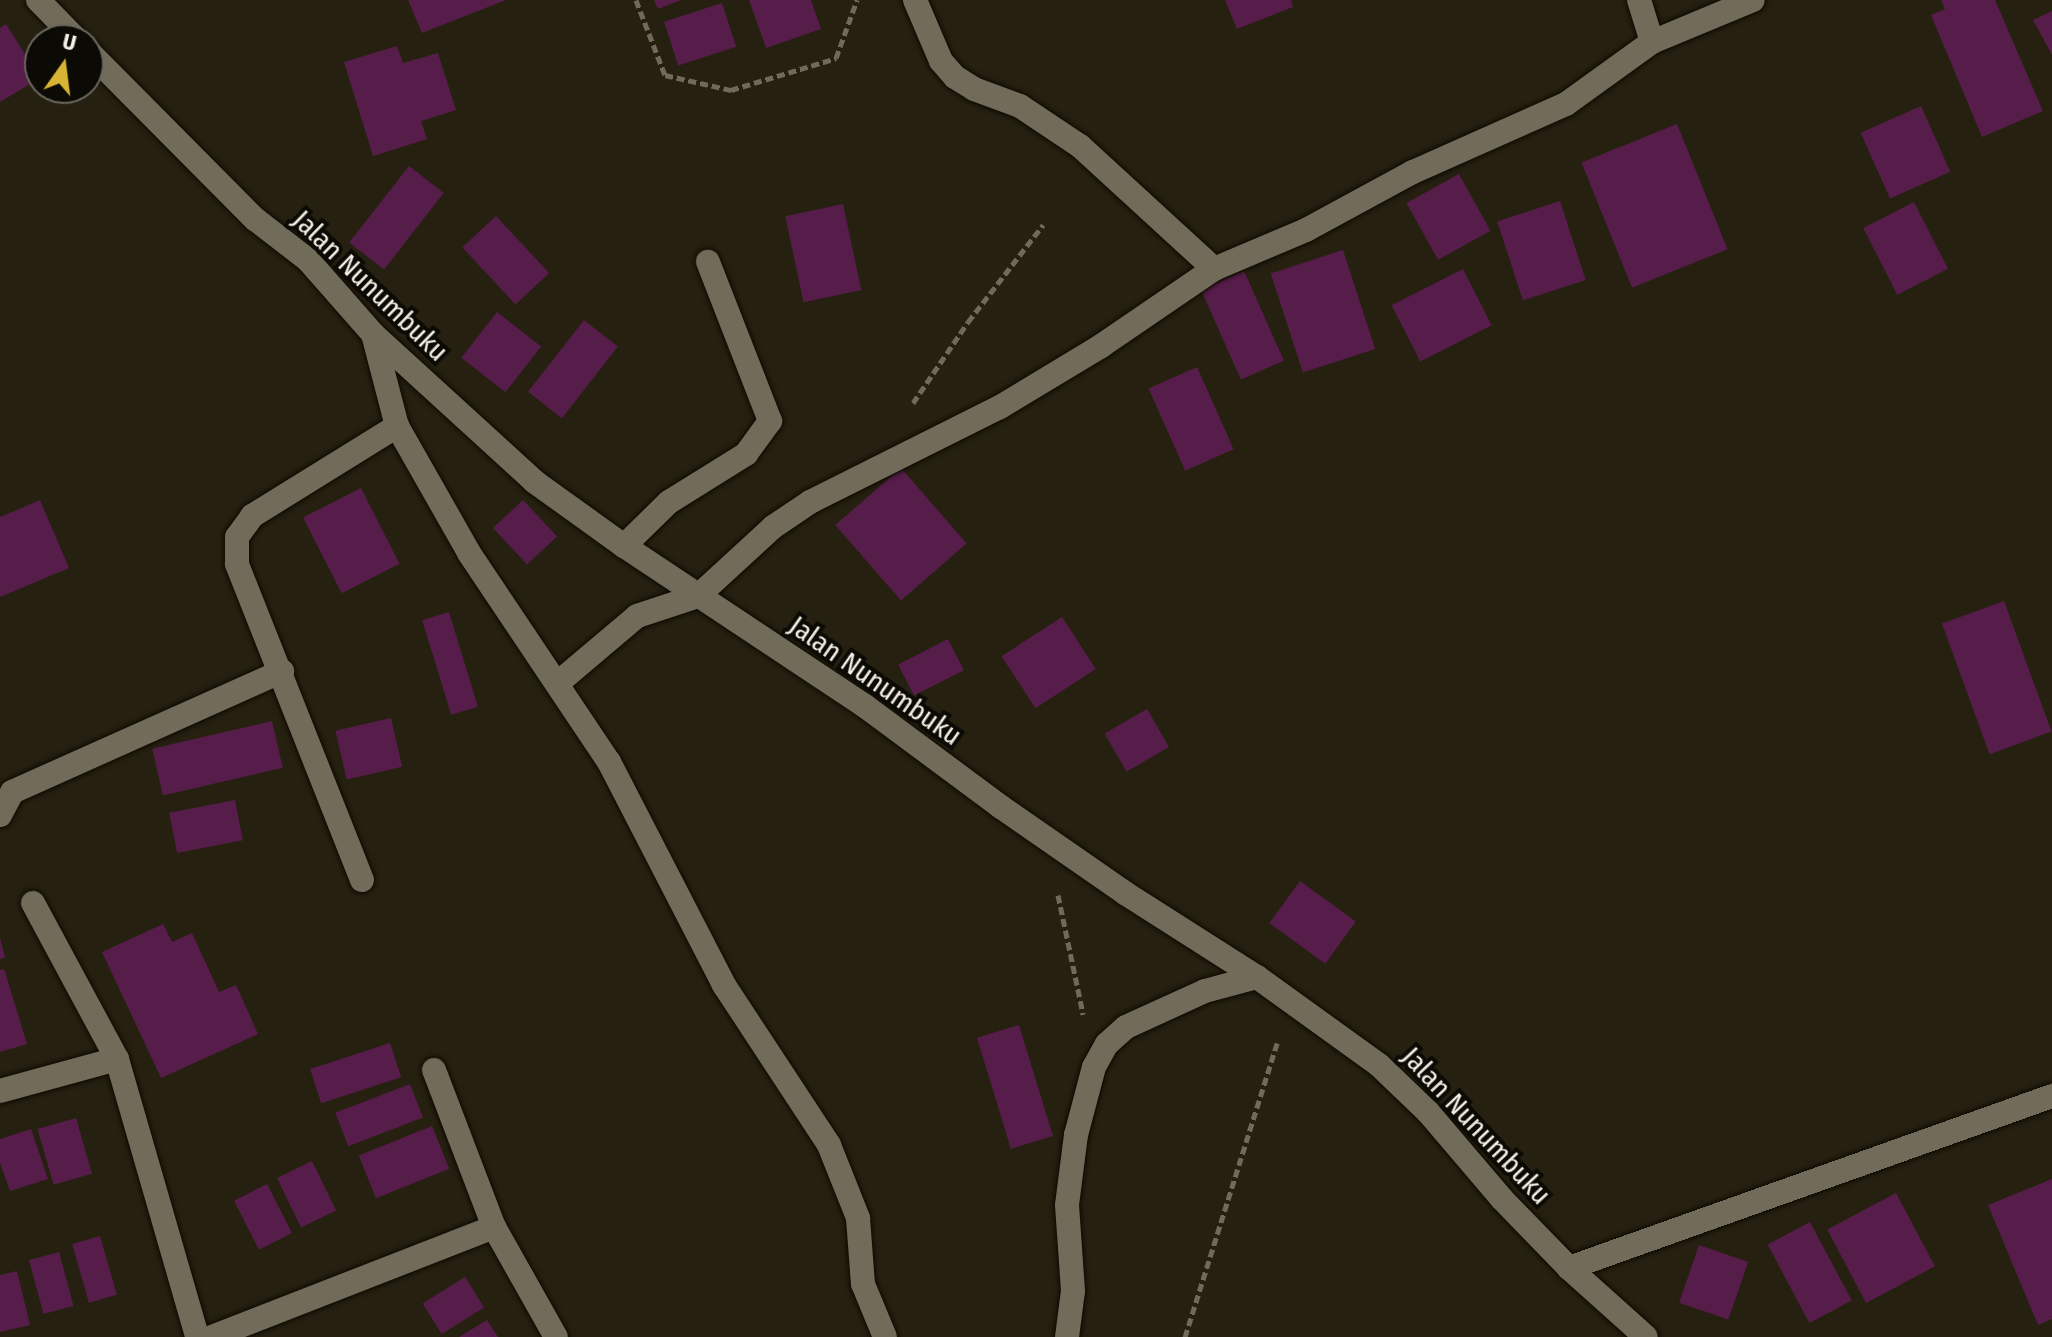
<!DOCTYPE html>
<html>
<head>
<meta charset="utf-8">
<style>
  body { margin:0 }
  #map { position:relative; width:2052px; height:1337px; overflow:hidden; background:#252010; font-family:"Fira Sans Condensed",sans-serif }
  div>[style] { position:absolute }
  .building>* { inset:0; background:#571d4a; transform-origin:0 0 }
  .path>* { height:5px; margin-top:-2.5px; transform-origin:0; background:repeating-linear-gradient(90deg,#6f6a5c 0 8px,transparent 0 12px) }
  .roads { filter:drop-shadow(0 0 2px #0e0900) drop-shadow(0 0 2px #0e0900) }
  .minor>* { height:24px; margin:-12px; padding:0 12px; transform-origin:12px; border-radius:12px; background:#716b59 }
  span { translate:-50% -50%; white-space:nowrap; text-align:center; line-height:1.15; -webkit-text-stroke:8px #0c0a04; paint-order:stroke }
  .street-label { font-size:28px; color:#f4f0e6 }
  .north { position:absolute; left:24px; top:24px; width:80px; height:80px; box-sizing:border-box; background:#0c0a04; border:2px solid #69665e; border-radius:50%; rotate:14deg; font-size:22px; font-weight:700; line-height:32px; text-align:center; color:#f4f0e6 }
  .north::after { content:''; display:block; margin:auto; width:28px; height:36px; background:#d8b434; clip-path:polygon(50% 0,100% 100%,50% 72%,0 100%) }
</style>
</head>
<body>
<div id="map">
  <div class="building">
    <i style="clip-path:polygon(408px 0,506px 0,422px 33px)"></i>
    <i style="clip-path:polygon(654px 0,681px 0,658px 9px)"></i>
    <i style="clip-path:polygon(749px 0,811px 0,821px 29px,766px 48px)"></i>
    <i style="clip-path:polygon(1225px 0,1291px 0,1293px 7px,1237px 29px)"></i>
    <i style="clip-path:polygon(1941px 0,1995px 0,2043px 111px,1982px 137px,1931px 15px,1945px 9px)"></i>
    <i style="left:722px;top:3px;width:46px;height:61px;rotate:72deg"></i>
    <i style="clip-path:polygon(2052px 11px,2052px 55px,2033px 20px)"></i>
    <i style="clip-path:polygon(6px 24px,40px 78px,0 102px,0 28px)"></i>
    <i style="clip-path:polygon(397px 46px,403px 63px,438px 53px,456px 110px,421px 121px,427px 139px,373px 156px,344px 62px)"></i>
    <i style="left:1921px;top:106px;width:72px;height:66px;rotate:66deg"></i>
    <i style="left:1677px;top:124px;width:135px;height:103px;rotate:68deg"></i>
    <i style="left:409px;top:166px;width:44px;height:97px;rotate:38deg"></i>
    <i style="left:1459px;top:174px;width:65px;height:60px;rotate:61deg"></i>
    <i style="left:1560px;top:201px;width:83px;height:66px;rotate:72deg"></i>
    <i style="left:1914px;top:202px;width:75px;height:57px;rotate:63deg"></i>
    <i style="left:843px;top:204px;width:88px;height:59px;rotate:78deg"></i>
    <i style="left:496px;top:216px;width:78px;height:46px;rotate:47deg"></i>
    <i style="left:1343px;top:250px;width:104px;height:76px;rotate:72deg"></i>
    <i style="left:1463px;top:269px;width:63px;height:80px;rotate:63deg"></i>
    <i style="left:1244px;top:271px;width:98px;height:47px;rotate:66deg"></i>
    <i style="left:497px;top:312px;width:56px;height:58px;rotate:38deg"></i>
    <i style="left:584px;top:320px;width:43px;height:91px;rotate:38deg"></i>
    <i style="left:1197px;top:367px;width:90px;height:53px;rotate:66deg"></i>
    <i style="left:901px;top:468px;width:100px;height:87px;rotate:49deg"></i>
    <i style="left:361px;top:488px;width:85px;height:65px;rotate:63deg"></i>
    <i style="clip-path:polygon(40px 500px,69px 568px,0 597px,0 517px)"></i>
    <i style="left:523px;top:500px;width:50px;height:41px;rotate:47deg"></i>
    <i style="left:2004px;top:601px;width:139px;height:66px;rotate:70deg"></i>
    <i style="left:449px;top:612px;width:99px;height:28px;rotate:73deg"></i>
    <i style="left:1062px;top:617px;width:62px;height:72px;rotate:57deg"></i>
    <i style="left:948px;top:639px;width:35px;height:56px;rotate:63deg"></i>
    <i style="left:1147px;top:709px;width:44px;height:49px;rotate:60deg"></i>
    <i style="left:391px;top:718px;width:50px;height:57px;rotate:77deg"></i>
    <i style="left:272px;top:721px;width:48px;height:123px;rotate:77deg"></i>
    <i style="left:235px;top:800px;width:41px;height:67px;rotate:79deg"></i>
    <i style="left:1300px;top:881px;width:69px;height:52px;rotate:36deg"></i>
    <i style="clip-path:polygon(163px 924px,172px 942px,192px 933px,219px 992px,236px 985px,258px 1034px,161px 1078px,102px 952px)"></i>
    <i style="clip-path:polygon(0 937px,5px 958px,0 959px)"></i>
    <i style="clip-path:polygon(4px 969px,27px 1044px,0 1052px,0 970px)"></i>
    <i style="left:1019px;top:1025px;width:116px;height:44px;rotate:73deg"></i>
    <i style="left:390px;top:1043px;width:36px;height:84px;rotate:72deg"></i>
    <i style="left:410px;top:1084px;width:36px;height:80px;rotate:69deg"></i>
    <i style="left:76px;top:1118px;width:58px;height:40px;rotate:74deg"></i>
    <i style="left:432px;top:1126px;width:46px;height:79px;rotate:68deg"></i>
    <i style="clip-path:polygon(31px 1129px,48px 1179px,10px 1191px,0 1163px,0 1139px)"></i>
    <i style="left:312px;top:1161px;width:55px;height:39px;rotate:64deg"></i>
    <i style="clip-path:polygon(2052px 1179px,2052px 1319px,2038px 1325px,1988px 1205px)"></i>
    <i style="left:267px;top:1184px;width:55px;height:37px;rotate:63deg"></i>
    <i style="left:1896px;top:1193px;width:83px;height:78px;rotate:62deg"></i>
    <i style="left:1810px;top:1222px;width:89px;height:48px;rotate:62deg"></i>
    <i style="left:100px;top:1236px;width:61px;height:29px;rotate:74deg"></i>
    <i style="left:1699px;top:1245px;width:52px;height:61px;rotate:19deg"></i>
    <i style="left:59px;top:1252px;width:56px;height:31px;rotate:75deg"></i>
    <i style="clip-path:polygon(17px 1271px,30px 1325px,0 1332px,0 1275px)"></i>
    <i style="left:465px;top:1277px;width:36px;height:50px;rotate:58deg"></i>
    <i style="clip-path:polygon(487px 1320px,498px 1337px,459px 1337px)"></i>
  </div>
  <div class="path">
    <i style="left:636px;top:0;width:80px;rotate:68.9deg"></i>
    <i style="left:665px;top:75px;width:68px;rotate:12.8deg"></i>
    <i style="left:731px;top:90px;width:110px;rotate:-16.9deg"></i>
    <i style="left:836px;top:58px;width:62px;rotate:-70.1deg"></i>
    <i style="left:913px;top:403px;width:98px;rotate:-55.8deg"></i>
    <i style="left:968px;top:322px;width:123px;rotate:-52.3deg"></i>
    <i style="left:1058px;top:895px;width:122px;rotate:78.1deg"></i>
    <i style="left:1185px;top:1337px;width:311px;rotate:-72.6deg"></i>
  </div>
  <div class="roads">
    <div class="minor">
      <i style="left:38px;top:0;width:56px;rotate:45.7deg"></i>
      <i style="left:915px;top:0;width:66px;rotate:66.9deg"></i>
      <i style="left:941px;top:61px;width:21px;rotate:49deg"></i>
      <i style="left:955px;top:77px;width:22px;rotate:32deg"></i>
      <i style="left:974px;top:89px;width:49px;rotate:20.3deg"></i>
      <i style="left:1020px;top:106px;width:72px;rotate:33.7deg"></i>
      <i style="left:1080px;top:146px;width:182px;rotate:42.5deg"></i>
      <i style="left:1639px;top:0;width:44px;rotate:72.8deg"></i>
      <i style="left:88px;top:51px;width:237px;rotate:45.2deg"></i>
      <i style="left:255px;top:219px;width:67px;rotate:37.7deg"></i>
      <i style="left:308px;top:260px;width:98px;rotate:48.7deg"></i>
      <i style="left:373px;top:334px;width:219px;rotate:42.4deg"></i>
      <i style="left:535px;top:482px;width:110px;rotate:35.7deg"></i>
      <i style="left:624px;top:546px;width:289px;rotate:33.6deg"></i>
      <i style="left:865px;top:706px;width:169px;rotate:36.6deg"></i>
      <i style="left:1001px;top:807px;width:151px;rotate:34.7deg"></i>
      <i style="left:1125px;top:893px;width:156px;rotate:32.5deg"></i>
      <i style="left:1257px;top:977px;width:150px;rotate:35.8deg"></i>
      <i style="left:1379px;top:1065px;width:68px;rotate:43.8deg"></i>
      <i style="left:1428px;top:1112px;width:114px;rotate:49.6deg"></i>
      <i style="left:1502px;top:1199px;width:96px;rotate:45.8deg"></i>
      <i style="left:1569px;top:1268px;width:103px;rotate:41.9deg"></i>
      <i style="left:373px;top:334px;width:95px;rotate:75.4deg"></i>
      <i style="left:397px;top:426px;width:146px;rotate:60.4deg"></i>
      <i style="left:469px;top:553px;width:252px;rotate:56.2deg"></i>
      <i style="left:609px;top:762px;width:251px;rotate:62.7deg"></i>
      <i style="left:724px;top:985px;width:191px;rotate:56.7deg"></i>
      <i style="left:829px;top:1145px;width:79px;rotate:68.3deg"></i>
      <i style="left:858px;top:1218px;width:66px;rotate:85.7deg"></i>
      <i style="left:863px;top:1284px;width:57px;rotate:67.5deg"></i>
      <i style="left:624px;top:546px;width:63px;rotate:-44.4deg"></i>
      <i style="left:669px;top:502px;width:91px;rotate:-31.9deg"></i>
      <i style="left:746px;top:454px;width:41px;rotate:-54deg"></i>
      <i style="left:770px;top:421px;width:171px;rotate:-111.3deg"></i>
      <i style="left:559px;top:682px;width:102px;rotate:-40.2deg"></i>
      <i style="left:637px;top:616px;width:64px;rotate:-18.2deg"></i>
      <i style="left:698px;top:596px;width:102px;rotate:-42.6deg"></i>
      <i style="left:773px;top:527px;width:45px;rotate:-34deg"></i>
      <i style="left:810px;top:502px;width:212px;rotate:-26.6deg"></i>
      <i style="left:1000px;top:407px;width:118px;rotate:-31.1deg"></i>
      <i style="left:1101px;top:346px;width:137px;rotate:-34.3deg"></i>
      <i style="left:1214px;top:269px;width:100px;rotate:-23deg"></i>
      <i style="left:1306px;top:230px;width:122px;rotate:-28.5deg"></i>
      <i style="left:1413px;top:172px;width:167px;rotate:-24deg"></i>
      <i style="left:1566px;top:104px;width:106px;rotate:-35.8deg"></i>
      <i style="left:1652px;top:42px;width:109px;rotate:-22.6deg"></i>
      <i style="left:0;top:815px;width:26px;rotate:-62deg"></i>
      <i style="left:12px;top:792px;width:296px;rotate:-24.1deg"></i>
      <i style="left:362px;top:880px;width:340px;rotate:-111.6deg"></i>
      <i style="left:237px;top:564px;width:27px;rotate:-90deg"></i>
      <i style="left:237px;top:537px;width:26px;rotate:-54deg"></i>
      <i style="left:252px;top:516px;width:171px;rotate:-31.8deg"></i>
      <i style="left:33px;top:903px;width:177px;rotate:61.7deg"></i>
      <i style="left:117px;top:1059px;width:289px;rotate:73.9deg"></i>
      <i style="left:434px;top:1070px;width:168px;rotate:69.1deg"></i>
      <i style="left:494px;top:1227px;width:126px;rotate:60.6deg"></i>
      <i style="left:0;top:1091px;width:121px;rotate:-15.3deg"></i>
      <i style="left:1569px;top:1268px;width:513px;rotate:-19.6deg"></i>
      <i style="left:212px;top:1337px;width:303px;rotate:-21.3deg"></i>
      <i style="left:1067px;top:1337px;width:46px;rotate:-82.6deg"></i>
      <i style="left:1073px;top:1291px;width:86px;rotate:-94deg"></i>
      <i style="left:1067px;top:1205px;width:71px;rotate:-82.7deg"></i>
      <i style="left:1076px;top:1135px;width:70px;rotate:-75.2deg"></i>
      <i style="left:1094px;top:1067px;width:26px;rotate:-61deg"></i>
      <i style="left:1107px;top:1044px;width:25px;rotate:-42deg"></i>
      <i style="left:1126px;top:1027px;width:87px;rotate:-24.5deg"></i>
      <i style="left:1205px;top:991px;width:54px;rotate:-15.1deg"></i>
    </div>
  </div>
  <div class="street-label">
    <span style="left:370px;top:286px;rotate:44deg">Jalan Nunumbuku</span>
    <span style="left:875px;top:681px;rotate:35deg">Jalan Nunumbuku</span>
    <span style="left:1476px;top:1126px;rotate:47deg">Jalan Nunumbuku</span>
  </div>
  <div class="north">U</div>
</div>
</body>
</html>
